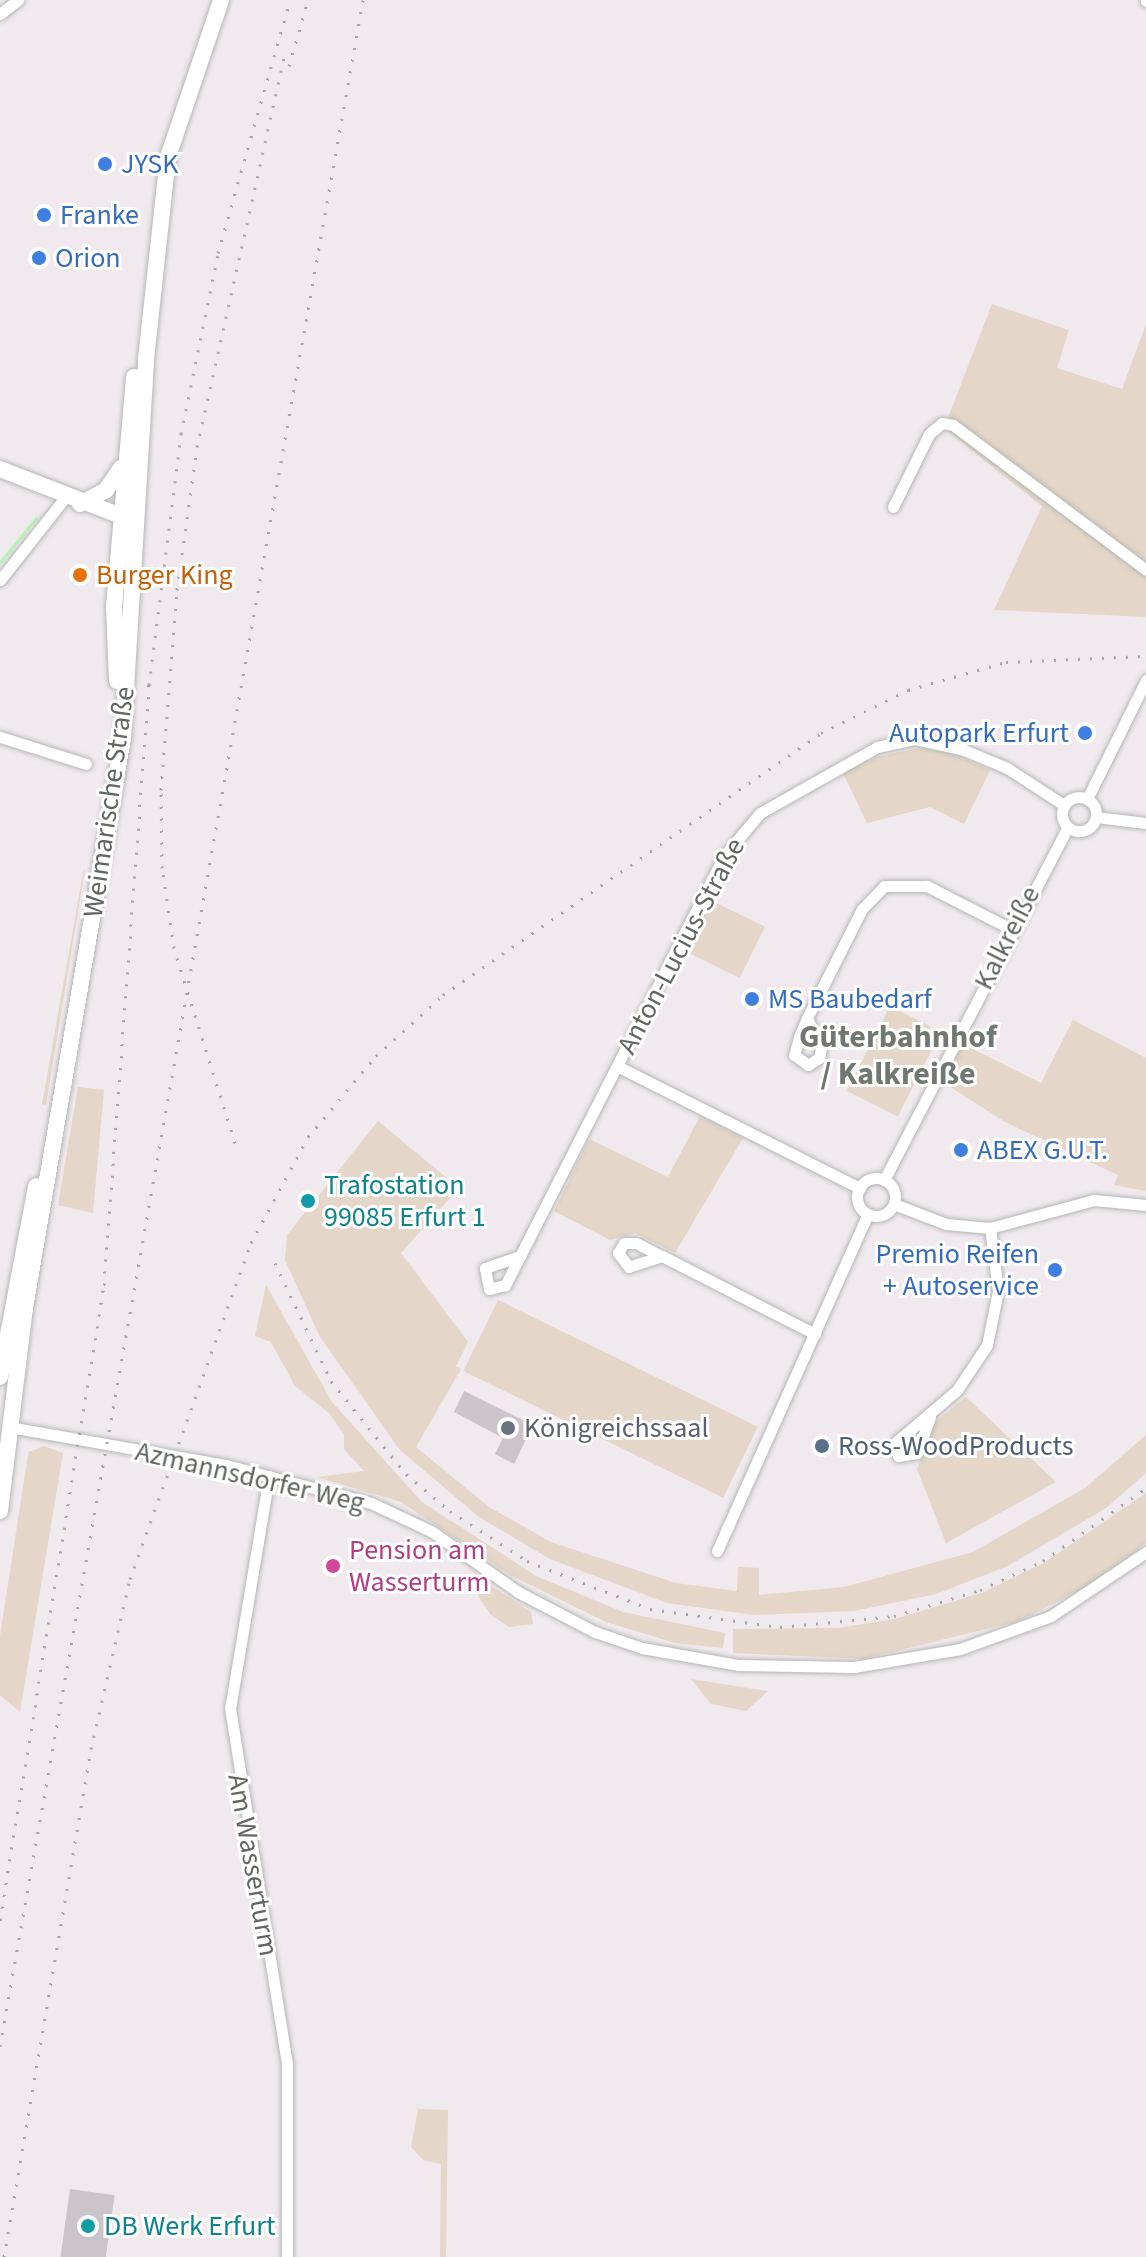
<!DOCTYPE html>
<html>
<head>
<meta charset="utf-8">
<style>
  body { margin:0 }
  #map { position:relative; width:1146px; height:2257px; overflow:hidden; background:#f0e9ee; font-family:"Source Sans 3",sans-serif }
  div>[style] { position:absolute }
  .green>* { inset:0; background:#e4d6c8; transform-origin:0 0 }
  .stream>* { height:3px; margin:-1.5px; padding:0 1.5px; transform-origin:1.5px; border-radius:1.5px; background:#b7f5b3 }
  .building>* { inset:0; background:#cbc4ca; transform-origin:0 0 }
  .roads { filter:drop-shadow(0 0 2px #b3b8b4) drop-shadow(0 0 2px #b3b8b4) }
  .street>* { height:11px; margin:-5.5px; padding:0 5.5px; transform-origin:5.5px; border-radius:5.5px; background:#fff }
  .street>.ring { margin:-5.5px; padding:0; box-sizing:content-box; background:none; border:11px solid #fff; border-radius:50% }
  .secondary>* { height:16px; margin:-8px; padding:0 8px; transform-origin:8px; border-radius:8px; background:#fff }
  .rail>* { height:3px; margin-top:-1.5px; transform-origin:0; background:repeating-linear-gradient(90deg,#a5a7a5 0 2px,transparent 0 12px) }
  .dots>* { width:22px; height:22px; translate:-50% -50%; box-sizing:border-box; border:4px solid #fff; border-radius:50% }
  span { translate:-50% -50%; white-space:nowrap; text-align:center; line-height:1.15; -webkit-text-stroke:6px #fff; paint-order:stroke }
  .shop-label { font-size:28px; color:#366cbe }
  .left { translate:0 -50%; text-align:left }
  .right { translate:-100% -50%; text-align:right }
  .food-label { font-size:28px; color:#c56008 }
  .street-label { font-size:28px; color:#606660 }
  .culture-label { font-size:28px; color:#0d838f }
  .worship-label { font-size:28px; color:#5b616d }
  .service-label { font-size:28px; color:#4e5e75 }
  .hotel-label { font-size:28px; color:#b23c85 }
  .quarter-label { font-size:32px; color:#717871; font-weight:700 }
</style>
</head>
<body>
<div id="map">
  <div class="green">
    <i style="clip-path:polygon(992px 304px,1069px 330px,1057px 368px,1122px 389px,1146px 324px,1146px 617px,994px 610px,1042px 506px,944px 428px)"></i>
    <i style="clip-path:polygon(919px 748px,951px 752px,990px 770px,964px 824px,930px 807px,867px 823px,843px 773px,875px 757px)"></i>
    <i style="clip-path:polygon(85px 869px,46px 1105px,42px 1104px,83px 873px)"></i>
    <i style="left:710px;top:900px;width:61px;height:57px;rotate:26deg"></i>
    <i style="left:890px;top:1006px;width:57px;height:95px;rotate:27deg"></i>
    <i style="clip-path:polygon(1073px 1020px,1146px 1058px,1146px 1191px,1114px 1185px,1118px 1175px,1005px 1122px,944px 1083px,963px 1044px,1041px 1083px)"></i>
    <i style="clip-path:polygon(78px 1087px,104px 1090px,93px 1213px,58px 1205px)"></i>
    <i style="clip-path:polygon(700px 1116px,743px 1138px,675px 1253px,635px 1233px,610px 1240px,554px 1211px,589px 1139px,668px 1177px)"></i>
    <i style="clip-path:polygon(378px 1121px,459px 1188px,401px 1253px,468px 1342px,456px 1366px,461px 1369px,416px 1447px,489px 1507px,551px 1542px,676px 1583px,737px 1591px,738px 1567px,759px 1568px,759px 1595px,844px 1587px,973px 1552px,1085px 1488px,1146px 1435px,1146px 1473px,1106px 1508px,1008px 1566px,936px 1594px,854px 1611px,754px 1615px,667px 1603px,550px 1559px,479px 1517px,400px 1450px,320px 1337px,285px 1260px,287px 1235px)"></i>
    <i style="clip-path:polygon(266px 1285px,332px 1402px,422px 1502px,536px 1576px,623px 1612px,725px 1633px,723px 1648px,675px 1643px,606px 1622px,510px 1575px,401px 1502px,317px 1477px,364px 1471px,344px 1449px,344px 1434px,329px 1413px,295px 1386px,271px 1342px,255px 1336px)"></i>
    <i style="left:498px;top:1300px;width:289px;height:79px;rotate:26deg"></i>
    <i style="clip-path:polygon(966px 1397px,1056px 1482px,946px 1543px,917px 1469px,934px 1423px)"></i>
    <i style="clip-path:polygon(44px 1446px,63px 1453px,20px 1712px,0 1695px,0 1636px,27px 1461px,29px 1452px)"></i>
    <i style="clip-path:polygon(1146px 1493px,1146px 1543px,1099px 1580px,1019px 1621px,863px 1659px,733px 1653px,733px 1629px,838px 1628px,895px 1619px,981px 1593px,1044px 1563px)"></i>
    <i style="clip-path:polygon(479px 1578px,531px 1612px,533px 1624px,509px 1627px,491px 1615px,478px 1596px)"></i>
    <i style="clip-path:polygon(691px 1679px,768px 1691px,746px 1711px,711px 1704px)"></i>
    <i style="clip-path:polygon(418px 2109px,448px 2110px,446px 2257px,440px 2257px,441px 2164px,423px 2160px,411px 2147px)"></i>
  </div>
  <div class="stream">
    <i style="left:0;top:562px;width:57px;rotate:-50.7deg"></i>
  </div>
  <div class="building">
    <i style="clip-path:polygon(464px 1391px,533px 1425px,514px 1464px,495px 1454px,503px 1438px,454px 1412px)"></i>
    <i style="left:70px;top:2189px;width:45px;height:69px;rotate:8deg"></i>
  </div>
  <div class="roads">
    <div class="street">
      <i style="left:1146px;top:0;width:1px;rotate:90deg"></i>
      <i style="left:0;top:14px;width:23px;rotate:-38deg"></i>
      <i style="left:893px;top:507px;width:81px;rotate:-63.7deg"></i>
      <i style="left:929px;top:434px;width:17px;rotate:-40deg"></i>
      <i style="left:942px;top:423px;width:11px;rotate:10deg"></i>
      <i style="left:953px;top:425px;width:241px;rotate:36.9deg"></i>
      <i style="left:0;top:580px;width:103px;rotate:-51.7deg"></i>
      <i style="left:0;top:737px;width:90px;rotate:17.4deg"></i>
      <i class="ring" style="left:1062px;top:797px;width:23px;height:23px"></i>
      <i style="left:1087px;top:799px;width:133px;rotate:-63.6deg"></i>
      <i style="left:1096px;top:817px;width:50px;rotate:6.8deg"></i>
      <i style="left:807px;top:1018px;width:33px;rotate:65deg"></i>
      <i style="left:821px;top:1048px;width:10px;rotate:101deg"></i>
      <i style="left:819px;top:1058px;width:13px;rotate:148deg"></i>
      <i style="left:808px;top:1065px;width:17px;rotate:-144deg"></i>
      <i style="left:794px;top:1055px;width:19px;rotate:-74deg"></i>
      <i style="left:799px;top:1037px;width:21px;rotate:-67deg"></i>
      <i style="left:807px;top:1018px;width:122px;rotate:-63.2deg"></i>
      <i style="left:862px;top:909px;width:32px;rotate:-46deg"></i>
      <i style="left:884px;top:886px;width:43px"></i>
      <i style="left:927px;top:886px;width:94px;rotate:27.1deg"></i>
      <i style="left:617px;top:1066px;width:272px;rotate:26.7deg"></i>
      <i class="ring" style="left:857px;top:1178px;width:27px;height:27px"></i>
      <i style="left:884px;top:1180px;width:397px;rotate:-62.5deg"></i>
      <i style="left:894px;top:1204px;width:56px;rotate:21deg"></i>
      <i style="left:946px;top:1224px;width:44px;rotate:5.2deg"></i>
      <i style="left:990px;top:1228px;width:108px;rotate:-15.1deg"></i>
      <i style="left:1094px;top:1200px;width:52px;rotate:5.5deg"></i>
      <i style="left:520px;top:1256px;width:33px;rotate:117deg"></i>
      <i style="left:505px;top:1285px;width:16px;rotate:166deg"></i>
      <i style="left:489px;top:1289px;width:21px;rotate:-101deg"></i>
      <i style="left:485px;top:1268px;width:37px;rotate:-19deg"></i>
      <i style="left:520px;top:1256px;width:448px;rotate:-63deg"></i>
      <i style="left:723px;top:857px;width:57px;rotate:-49.9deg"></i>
      <i style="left:760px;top:813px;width:134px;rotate:-29.4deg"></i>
      <i style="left:877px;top:747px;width:38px;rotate:-12deg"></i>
      <i style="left:914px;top:739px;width:51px;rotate:12.4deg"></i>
      <i style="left:964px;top:750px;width:47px;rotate:22.7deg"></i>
      <i style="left:1007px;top:768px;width:68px;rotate:33deg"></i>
      <i style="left:662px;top:1256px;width:35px;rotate:162deg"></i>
      <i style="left:629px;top:1267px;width:18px;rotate:-128deg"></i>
      <i style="left:618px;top:1253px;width:12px;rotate:-59deg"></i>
      <i style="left:624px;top:1243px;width:12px"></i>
      <i style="left:636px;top:1243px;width:29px;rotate:27deg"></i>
      <i style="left:662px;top:1256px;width:172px;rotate:27deg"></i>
      <i style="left:930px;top:1417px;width:38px;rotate:110deg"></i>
      <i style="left:917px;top:1453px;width:19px;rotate:171deg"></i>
      <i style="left:898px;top:1456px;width:14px;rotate:-98deg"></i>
      <i style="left:896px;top:1442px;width:80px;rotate:-40.4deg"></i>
      <i style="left:957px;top:1390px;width:54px;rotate:-56.3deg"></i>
      <i style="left:987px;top:1345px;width:55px;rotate:-78.5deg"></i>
      <i style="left:998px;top:1291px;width:64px;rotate:-97.2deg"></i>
      <i style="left:10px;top:1427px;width:219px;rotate:10deg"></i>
      <i style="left:226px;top:1465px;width:150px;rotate:14.7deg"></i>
      <i style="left:371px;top:1503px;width:66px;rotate:25deg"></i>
      <i style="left:431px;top:1531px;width:106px;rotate:35deg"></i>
      <i style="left:518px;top:1592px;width:87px;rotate:27.5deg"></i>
      <i style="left:595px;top:1632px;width:50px;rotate:18.8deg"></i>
      <i style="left:642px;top:1648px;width:97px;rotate:10deg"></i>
      <i style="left:738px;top:1665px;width:116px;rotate:1deg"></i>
      <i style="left:854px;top:1667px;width:108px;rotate:-9.6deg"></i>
      <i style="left:960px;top:1649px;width:97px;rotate:-19.9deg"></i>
      <i style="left:1051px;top:1616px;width:115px;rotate:-34deg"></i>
      <i style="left:269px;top:1476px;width:235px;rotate:99.5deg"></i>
      <i style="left:230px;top:1708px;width:360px;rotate:80.9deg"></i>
      <i style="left:287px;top:2063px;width:194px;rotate:90deg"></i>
      <i style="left:717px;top:1551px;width:369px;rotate:-65.9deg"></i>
    </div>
    <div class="secondary">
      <i style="left:0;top:469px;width:138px;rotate:21.2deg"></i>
      <i style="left:80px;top:504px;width:30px;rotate:-28deg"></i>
      <i style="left:106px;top:490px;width:27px;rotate:-56deg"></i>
      <i style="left:117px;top:681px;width:74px;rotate:-92.3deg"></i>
      <i style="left:114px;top:607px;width:231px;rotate:-85deg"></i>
      <i style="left:0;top:1377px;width:194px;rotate:-79.3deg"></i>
      <i style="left:0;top:1511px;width:205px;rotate:-83deg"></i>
      <i style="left:25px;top:1308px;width:578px;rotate:-80.24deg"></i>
      <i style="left:123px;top:738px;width:380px;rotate:-86.5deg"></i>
      <i style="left:146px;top:359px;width:203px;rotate:-83.8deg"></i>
      <i style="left:168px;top:157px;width:166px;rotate:-71.3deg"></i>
    </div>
  </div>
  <div class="rail">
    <i style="left:289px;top:66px;width:69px;rotate:-73.9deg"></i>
    <i style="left:235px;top:1143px;width:204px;rotate:-107.4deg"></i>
    <i style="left:174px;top:948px;width:81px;rotate:-98.5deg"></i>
    <i style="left:162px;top:868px;width:78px;rotate:-90.7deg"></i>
    <i style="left:161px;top:790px;width:201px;rotate:-85.4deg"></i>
    <i style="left:177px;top:590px;width:144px;rotate:-82deg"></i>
    <i style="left:197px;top:447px;width:403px;rotate:-77.4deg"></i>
    <i style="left:275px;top:1263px;width:131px;rotate:64.6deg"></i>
    <i style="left:331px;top:1381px;width:119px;rotate:51.1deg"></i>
    <i style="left:406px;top:1474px;width:57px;rotate:40.1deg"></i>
    <i style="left:450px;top:1511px;width:92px;rotate:33deg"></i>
    <i style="left:527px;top:1561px;width:132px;rotate:21.3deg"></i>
    <i style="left:650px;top:1609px;width:131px;rotate:7.9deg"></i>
    <i style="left:780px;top:1627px;width:115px;rotate:-5.5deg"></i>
    <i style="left:894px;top:1616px;width:90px;rotate:-16.8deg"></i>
    <i style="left:980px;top:1590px;width:69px;rotate:-24.7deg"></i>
    <i style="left:1043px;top:1561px;width:126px;rotate:-35.3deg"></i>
    <i style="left:0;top:1920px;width:643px;rotate:-80.7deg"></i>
    <i style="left:104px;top:1285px;width:602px;rotate:-85.71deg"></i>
    <i style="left:149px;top:685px;width:253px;rotate:-82.7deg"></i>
    <i style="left:181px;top:434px;width:185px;rotate:-78.4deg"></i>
    <i style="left:218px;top:253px;width:263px;rotate:-74.1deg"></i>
    <i style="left:0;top:2046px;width:2078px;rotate:-79.94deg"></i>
    <i style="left:4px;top:2257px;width:515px;rotate:-80.28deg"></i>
    <i style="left:91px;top:1749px;width:174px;rotate:-77.1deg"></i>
    <i style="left:130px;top:1579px;width:357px;rotate:-70.2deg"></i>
    <i style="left:251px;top:1243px;width:120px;rotate:-61.7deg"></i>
    <i style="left:308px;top:1137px;width:106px;rotate:-50deg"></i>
    <i style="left:376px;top:1056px;width:91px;rotate:-42.3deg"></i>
    <i style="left:443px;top:995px;width:460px;rotate:-34.7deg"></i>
    <i style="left:821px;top:733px;width:97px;rotate:-26.3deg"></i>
    <i style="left:908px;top:690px;width:102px;rotate:-15.9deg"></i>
    <i style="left:1006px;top:662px;width:140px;rotate:-2.5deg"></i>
  </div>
  <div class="dots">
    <i style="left:105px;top:164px;background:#3f7fe0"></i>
    <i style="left:44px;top:215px;background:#3f7fe0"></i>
    <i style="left:39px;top:258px;background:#3f7fe0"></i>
    <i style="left:80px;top:575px;background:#e8710a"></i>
    <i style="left:1085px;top:733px;background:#3f7fe0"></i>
    <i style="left:752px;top:999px;background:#3f7fe0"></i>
    <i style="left:961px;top:1150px;background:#3f7fe0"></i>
    <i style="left:308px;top:1201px;background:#0f9aa8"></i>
    <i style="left:1055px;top:1270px;background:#3f7fe0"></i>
    <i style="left:508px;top:1428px;background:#6b7280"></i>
    <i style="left:822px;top:1446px;background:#5c6f8a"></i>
    <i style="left:333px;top:1566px;background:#d1479c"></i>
    <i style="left:88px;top:2226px;background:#0f9aa8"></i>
  </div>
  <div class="shop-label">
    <span class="left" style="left:121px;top:164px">JYSK</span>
    <span class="left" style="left:60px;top:215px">Franke</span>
    <span class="left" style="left:55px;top:258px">Orion</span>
    <span class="right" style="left:1069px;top:733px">Autopark Erfurt</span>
    <span class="left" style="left:768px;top:999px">MS Baubedarf</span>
    <span class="left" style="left:977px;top:1150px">ABEX G.U.T.</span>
    <span class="right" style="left:1039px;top:1270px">Premio Reifen<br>+ Autoservice</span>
  </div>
  <div class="food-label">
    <span class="left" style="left:96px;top:575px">Burger King</span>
  </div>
  <div class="street-label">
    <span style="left:109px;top:802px;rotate:-82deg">Weimarische Straße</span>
    <span style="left:1007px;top:938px;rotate:-63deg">Kalkreiße</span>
    <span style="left:681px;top:946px;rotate:-62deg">Anton-Lucius-Straße</span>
    <span style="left:250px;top:1477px;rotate:13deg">Azmannsdorfer Weg</span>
    <span style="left:253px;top:1865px;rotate:80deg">Am Wasserturm</span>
  </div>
  <div class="culture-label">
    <span class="left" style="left:324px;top:1201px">Trafostation<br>99085 Erfurt 1</span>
    <span class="left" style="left:104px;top:2226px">DB Werk Erfurt</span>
  </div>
  <div class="worship-label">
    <span class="left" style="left:524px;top:1428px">Königreichssaal</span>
  </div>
  <div class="service-label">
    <span class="left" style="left:838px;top:1446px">Ross-WoodProducts</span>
  </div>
  <div class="hotel-label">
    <span class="left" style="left:349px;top:1566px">Pension am<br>Wasserturm</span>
  </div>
  <div class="quarter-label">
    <span style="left:898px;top:1056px">Güterbahnhof<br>/ Kalkreiße</span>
  </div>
</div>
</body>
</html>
